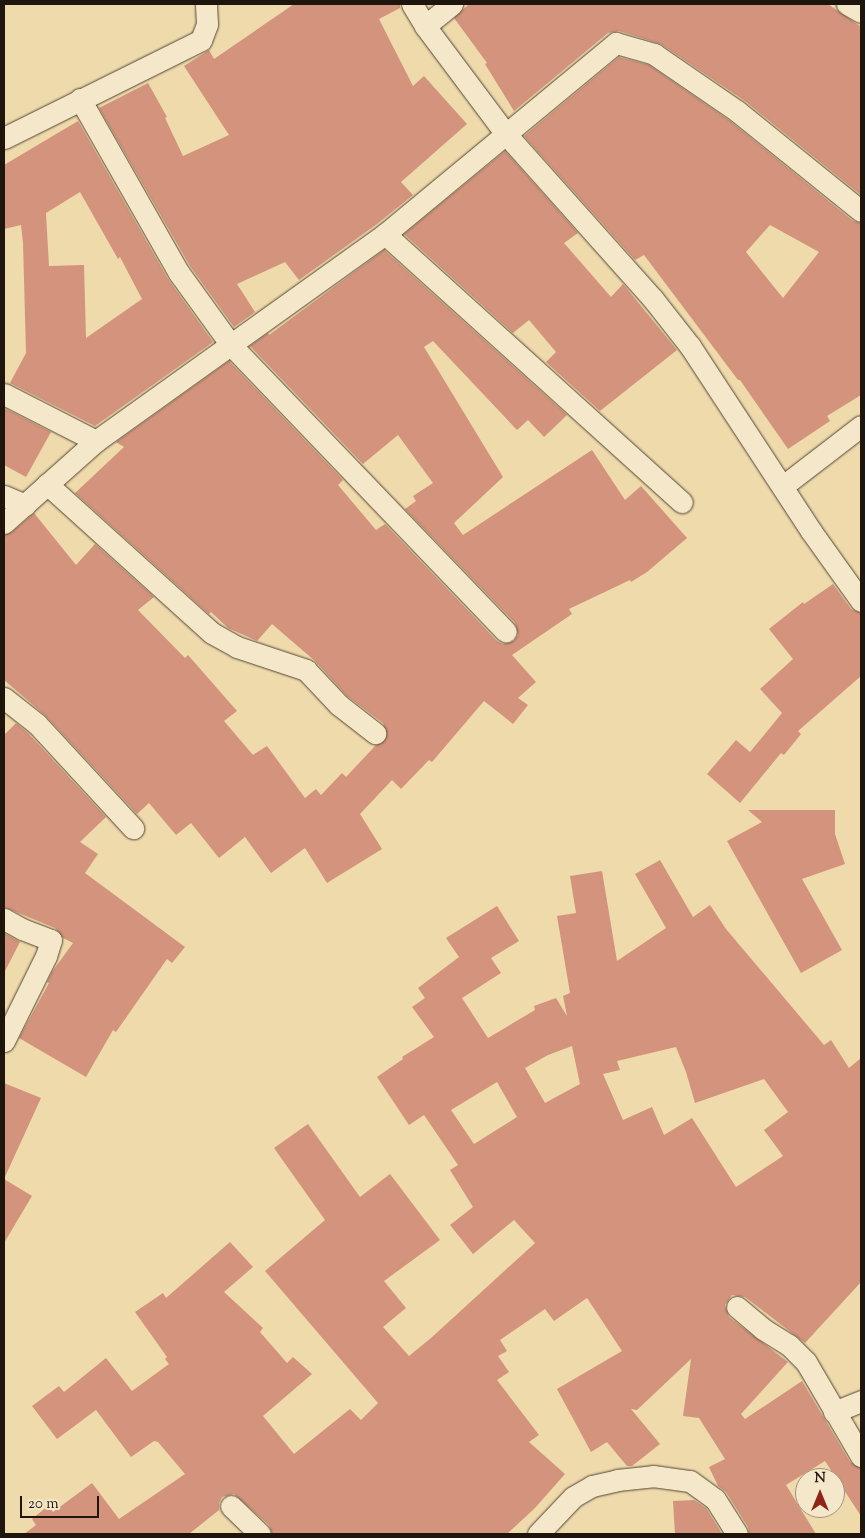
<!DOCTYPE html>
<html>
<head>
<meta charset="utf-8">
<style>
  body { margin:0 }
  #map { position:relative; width:865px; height:1538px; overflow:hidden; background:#efdaac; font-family:"Sorts Mill Goudy",serif }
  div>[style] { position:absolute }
  .building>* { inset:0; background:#d3937c }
  .roads { filter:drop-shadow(0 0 1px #524634) drop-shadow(0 0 1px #524634) }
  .street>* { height:21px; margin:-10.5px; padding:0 10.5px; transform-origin:10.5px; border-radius:10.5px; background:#f5e7c9 }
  span { translate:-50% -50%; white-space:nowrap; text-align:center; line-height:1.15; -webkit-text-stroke:4px #f5e7c9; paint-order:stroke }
  .frame { position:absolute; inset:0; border:5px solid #1e150c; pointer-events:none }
  .north { position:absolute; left:795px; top:1468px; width:50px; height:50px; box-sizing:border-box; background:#f5e7c9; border:1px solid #9f937d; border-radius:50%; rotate:0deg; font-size:14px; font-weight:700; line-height:20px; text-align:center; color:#1e150c }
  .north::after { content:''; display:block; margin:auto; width:18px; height:22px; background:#8f2418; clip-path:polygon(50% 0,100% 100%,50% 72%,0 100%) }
  .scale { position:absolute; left:20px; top:1496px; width:79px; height:22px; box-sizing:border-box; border:2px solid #1e150c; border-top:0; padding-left:6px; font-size:15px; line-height:18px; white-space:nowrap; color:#1e150c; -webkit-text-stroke:4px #f5e7c9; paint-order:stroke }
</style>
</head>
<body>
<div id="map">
  <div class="building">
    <i style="clip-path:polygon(294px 4px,400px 4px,400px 8px,379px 19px,413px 86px,424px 76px,467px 124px,401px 182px,413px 195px,377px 224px,299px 280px,285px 262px,237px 284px,255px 312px,234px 327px,190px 266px,99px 108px,148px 83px,167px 117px,165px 118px,183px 156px,229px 135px,184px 66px,209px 50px,214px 59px)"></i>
    <i style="clip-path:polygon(469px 4px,828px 4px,861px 27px,861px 195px,745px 101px,661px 44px,619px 31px,608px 33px,514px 111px,485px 64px,487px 63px,454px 18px)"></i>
    <i style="clip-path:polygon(evenodd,619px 57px,649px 65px,730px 121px,853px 221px,861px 223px,861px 395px,827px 416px,830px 421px,788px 449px,740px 380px,738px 380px,644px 255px,635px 260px,524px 136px,619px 57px,770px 225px,819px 252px,783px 298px,746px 252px,770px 225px)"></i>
    <i style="clip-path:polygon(evenodd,78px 121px,168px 279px,213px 342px,95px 426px,10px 383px,26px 353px,23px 243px,21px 225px,4px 229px,4px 165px,78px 121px,80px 192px,118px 259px,120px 257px,142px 299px,86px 338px,84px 265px,49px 266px,46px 213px,80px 192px)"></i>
    <i style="clip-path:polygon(505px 151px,578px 233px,564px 243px,611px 297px,623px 284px,677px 350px,600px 411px,546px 362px,556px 352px,529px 320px,513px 333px,404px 234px)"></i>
    <i style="clip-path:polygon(384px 250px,567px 415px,544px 437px,528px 420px,517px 430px,433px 341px,424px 347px,503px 477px,454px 523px,463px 535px,592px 450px,625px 500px,641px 486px,687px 538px,647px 572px,631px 582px,630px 580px,569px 609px,572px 614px,512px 655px,536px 682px,518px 698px,528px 705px,513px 724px,484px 701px,432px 762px,429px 760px,401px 789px,392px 780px,360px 814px,382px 849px,327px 883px,305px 848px,271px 873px,245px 837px,219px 858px,191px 823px,176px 835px,149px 803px,137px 814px,46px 716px,4px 680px,4px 535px,12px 532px,34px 513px,76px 565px,95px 544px,154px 597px,138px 610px,185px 658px,188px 655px,237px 711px,224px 721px,253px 755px,267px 746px,305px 798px,316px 789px,321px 795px,342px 773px,346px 777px,376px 745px,385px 740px,387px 734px,383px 723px,347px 696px,315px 661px,272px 624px,257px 641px,228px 628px,211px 612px,209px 614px,75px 493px,124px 447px,116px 442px,229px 361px,343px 480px,338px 485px,376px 530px,385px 524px,497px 641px,503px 644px,514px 641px,518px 635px,515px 623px,405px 509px,416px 501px,413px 496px,433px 483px,398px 435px,363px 464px,250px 346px,268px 333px,269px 335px)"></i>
    <i style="clip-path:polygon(4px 408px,51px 432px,26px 477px,4px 465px)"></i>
    <i style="clip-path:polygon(833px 584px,851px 609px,861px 613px,861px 676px,798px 731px,801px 734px,784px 755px,781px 753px,740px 803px,707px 774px,736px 740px,750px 752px,782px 713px,760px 689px,793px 659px,769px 629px,803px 602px,804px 604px)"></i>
    <i style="clip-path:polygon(16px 723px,28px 733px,106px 817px,80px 842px,98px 854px,85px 873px,185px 947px,172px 963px,167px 959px,116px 1032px,113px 1030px,86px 1077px,19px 1038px,49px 983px,47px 982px,52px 972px,73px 943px,63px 938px,55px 928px,4px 907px,4px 735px)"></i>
    <i style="clip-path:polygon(748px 810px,835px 810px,835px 834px,845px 864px,802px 879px,842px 950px,801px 973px,727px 841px,762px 822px)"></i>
    <i style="clip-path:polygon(evenodd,660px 860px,693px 917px,710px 905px,726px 929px,824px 1045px,831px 1040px,849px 1068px,861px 1058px,861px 1282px,805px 1343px,745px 1297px,732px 1295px,725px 1305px,729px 1317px,788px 1362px,741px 1414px,745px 1419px,802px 1381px,850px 1462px,861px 1468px,861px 1516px,825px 1461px,786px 1485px,816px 1534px,749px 1534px,748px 1527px,726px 1492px,718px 1486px,709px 1467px,725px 1459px,699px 1418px,683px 1416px,691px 1359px,637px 1410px,631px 1409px,660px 1444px,632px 1466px,627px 1466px,607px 1442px,591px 1452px,557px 1389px,622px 1351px,587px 1298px,554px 1321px,545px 1309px,500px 1340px,507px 1351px,498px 1356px,509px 1372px,497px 1380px,539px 1435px,529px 1442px,565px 1474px,535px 1508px,507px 1534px,272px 1534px,269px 1525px,234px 1494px,222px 1497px,219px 1503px,219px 1510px,189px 1534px,24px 1534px,36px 1525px,32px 1519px,48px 1506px,53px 1512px,92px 1483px,119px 1519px,185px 1474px,158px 1442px,154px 1441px,131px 1457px,96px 1410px,57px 1439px,32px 1406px,59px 1386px,64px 1392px,106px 1358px,132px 1391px,169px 1364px,165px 1359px,167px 1357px,135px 1312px,163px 1293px,166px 1298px,230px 1242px,253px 1267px,224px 1292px,263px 1328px,260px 1332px,287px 1363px,293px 1357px,312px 1374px,263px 1416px,294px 1454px,350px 1409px,361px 1420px,378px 1403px,265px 1271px,325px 1220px,274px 1148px,308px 1124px,360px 1197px,390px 1174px,440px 1240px,384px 1281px,406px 1308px,383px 1327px,409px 1356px,431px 1338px,535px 1243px,514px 1220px,473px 1254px,450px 1225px,473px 1207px,450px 1170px,458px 1165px,424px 1115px,409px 1125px,377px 1077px,403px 1059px,402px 1057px,434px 1037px,412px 1007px,425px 998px,418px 988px,459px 957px,446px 938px,497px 906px,519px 941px,491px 958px,501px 973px,462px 998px,488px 1038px,535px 1010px,534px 1006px,556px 998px,567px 1016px,563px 996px,570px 993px,557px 916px,576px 913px,570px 876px,602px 871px,617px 961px,666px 928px,635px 874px,660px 860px,572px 1046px,580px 1084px,545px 1103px,525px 1068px,548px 1055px,572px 1046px,660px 860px,676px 1047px,686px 1072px,695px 1103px,764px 1079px,788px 1112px,764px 1130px,783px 1156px,736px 1187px,692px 1118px,664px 1135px,652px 1107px,623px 1120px,603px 1074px,620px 1070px,617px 1061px,676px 1047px,660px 860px,497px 1082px,517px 1117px,474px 1144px,451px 1110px,497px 1082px)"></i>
    <i style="clip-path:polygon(4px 933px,20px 942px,4px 973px)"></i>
    <i style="clip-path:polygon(4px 1083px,41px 1098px,4px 1179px,32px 1196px,4px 1243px)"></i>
    <i style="clip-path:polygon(694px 1500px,706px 1508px,722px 1534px,675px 1534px,673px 1501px)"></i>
  </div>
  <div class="roads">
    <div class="street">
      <i style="left:412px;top:4px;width:26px;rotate:59deg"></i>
      <i style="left:425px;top:26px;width:134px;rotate:53.2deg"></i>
      <i style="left:505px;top:133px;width:222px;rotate:48.3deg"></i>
      <i style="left:653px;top:299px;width:60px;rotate:51.8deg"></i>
      <i style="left:690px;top:346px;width:221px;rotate:56.8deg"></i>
      <i style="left:811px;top:531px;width:86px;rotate:54.5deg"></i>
      <i style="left:847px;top:4px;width:16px;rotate:30deg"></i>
      <i style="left:425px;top:26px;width:35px;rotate:-39deg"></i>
      <i style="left:80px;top:99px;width:200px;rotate:60.4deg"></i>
      <i style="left:179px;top:273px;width:89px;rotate:54.2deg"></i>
      <i style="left:231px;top:345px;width:397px;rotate:46.2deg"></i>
      <i style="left:4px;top:138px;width:220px;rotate:-26.4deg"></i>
      <i style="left:201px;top:40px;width:17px;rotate:-69deg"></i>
      <i style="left:207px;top:24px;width:20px;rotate:-93deg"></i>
      <i style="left:385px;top:234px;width:400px;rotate:42.1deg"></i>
      <i style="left:4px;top:394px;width:103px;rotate:27.1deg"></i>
      <i style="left:47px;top:484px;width:222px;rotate:42.1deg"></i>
      <i style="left:212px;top:633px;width:29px;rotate:29deg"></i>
      <i style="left:237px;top:647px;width:73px;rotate:18.4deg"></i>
      <i style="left:306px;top:670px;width:48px;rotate:46.7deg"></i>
      <i style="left:339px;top:705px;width:46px;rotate:37.9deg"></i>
      <i style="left:783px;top:486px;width:98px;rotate:-37.6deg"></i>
      <i style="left:4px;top:496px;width:23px;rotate:23deg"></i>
      <i style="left:4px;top:523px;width:123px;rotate:-41.7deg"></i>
      <i style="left:96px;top:441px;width:355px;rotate:-35.6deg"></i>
      <i style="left:385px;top:234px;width:300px;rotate:-39.6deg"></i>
      <i style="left:616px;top:43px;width:40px;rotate:16deg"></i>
      <i style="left:654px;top:54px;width:101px;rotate:34.5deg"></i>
      <i style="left:737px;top:111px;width:159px;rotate:38.9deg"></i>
      <i style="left:4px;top:698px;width:42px;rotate:38.2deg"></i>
      <i style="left:37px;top:724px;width:142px;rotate:47.3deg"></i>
      <i style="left:4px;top:919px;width:21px;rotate:29deg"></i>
      <i style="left:22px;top:929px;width:31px;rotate:21deg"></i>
      <i style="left:51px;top:940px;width:17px;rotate:107deg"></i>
      <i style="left:46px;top:956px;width:95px;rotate:116.3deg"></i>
      <i style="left:737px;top:1307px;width:34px;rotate:40deg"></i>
      <i style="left:763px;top:1329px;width:31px;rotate:32deg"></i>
      <i style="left:789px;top:1345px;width:24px;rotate:45deg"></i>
      <i style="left:806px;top:1362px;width:109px;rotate:59.7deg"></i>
      <i style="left:834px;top:1412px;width:29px;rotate:-22deg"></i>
      <i style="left:231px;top:1506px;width:40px;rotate:44deg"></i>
      <i style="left:538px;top:1534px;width:51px;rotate:-46.6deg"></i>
      <i style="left:573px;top:1497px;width:22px;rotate:-30deg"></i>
      <i style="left:592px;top:1486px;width:26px;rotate:-13deg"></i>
      <i style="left:617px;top:1480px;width:36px;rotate:-6deg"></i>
      <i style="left:653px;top:1476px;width:37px;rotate:8deg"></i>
      <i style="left:690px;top:1481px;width:31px;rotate:36deg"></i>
      <i style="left:715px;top:1499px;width:41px;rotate:57.8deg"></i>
    </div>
  </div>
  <div class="frame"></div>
  <div class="north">N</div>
  <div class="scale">20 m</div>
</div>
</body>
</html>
